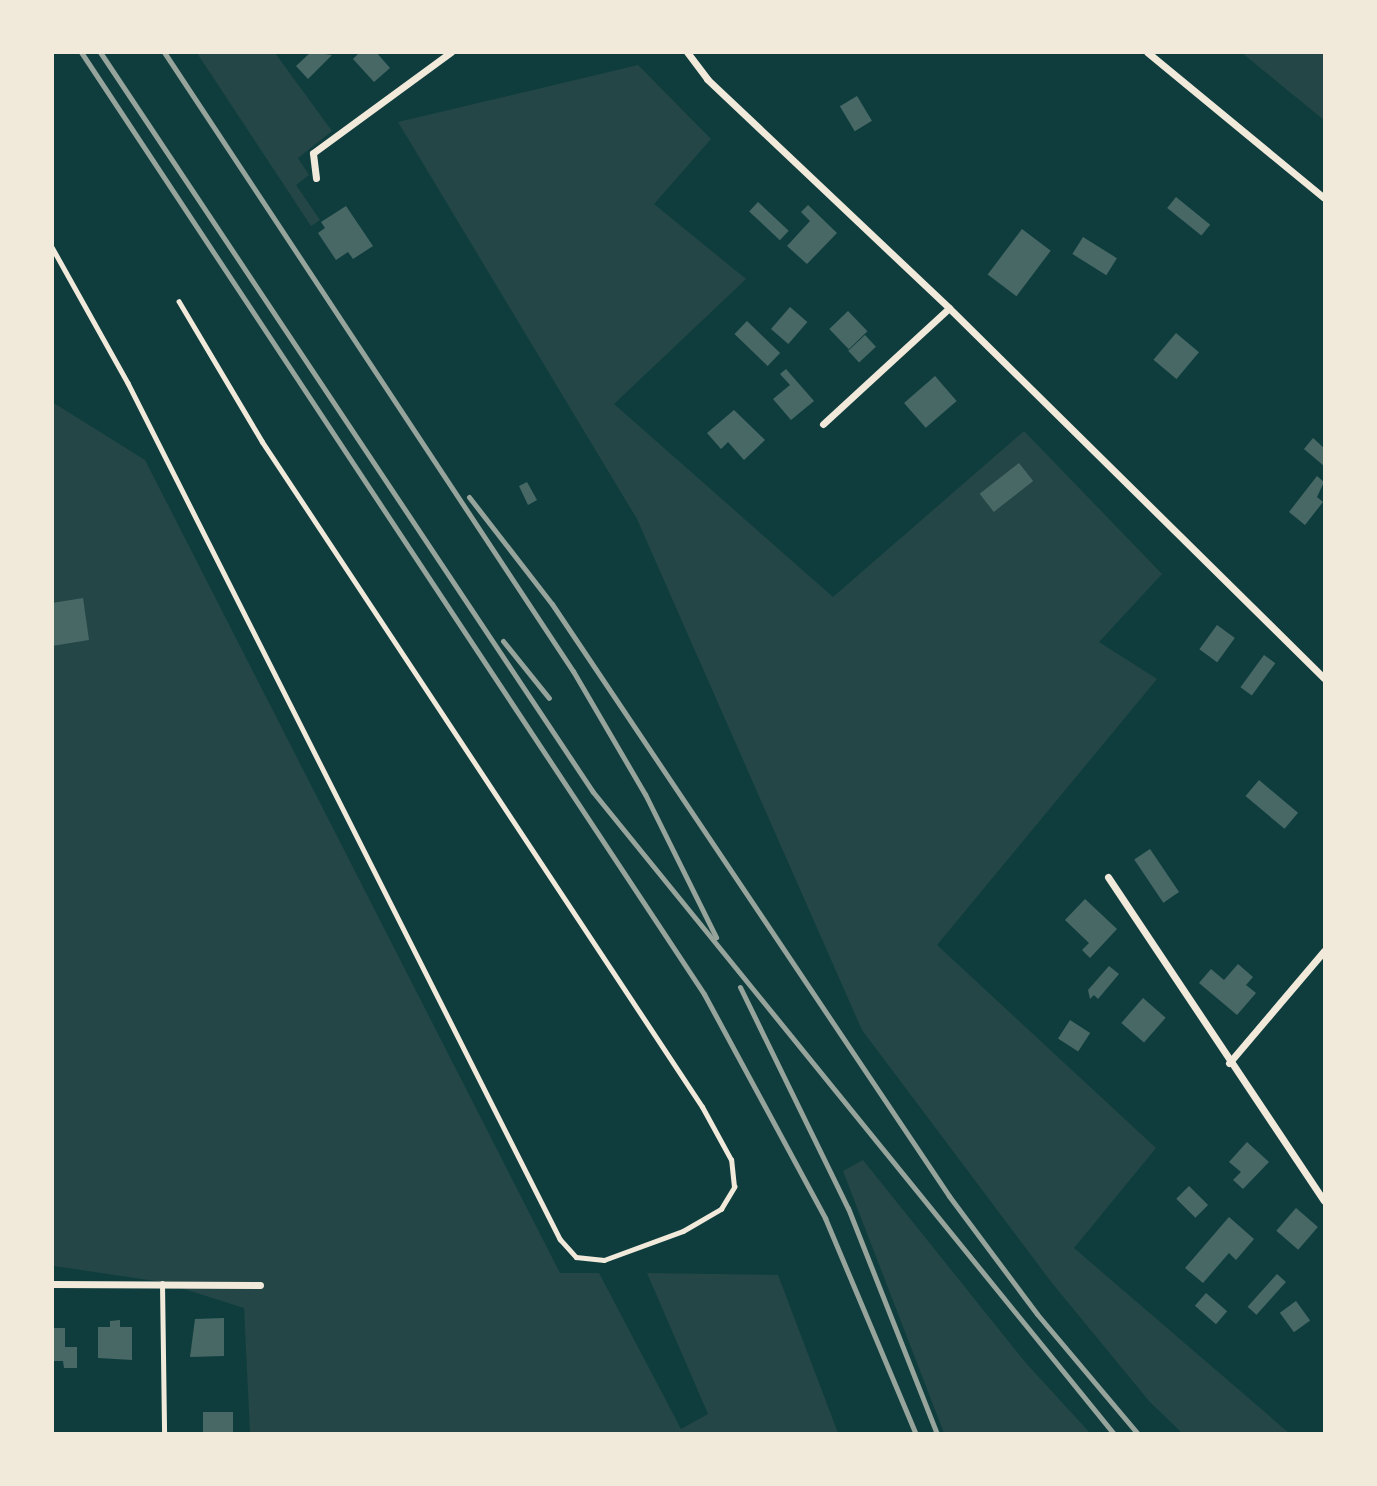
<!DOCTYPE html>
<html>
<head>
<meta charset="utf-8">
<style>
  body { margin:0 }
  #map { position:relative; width:1377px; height:1486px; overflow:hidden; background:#0f3d3e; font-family:Signika,sans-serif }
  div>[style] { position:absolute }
  .green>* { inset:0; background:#244646 }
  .building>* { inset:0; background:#486865; transform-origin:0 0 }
  .path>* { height:4.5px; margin:-2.25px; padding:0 2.25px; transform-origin:2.25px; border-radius:2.25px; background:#f1e9da }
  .service>* { height:5px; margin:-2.5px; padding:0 2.5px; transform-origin:2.5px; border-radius:2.5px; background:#f1e9da }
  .minor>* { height:7px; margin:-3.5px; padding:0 3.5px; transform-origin:3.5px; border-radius:3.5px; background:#f1e9da }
  .rail>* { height:5px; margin:-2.5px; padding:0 2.5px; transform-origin:2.5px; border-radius:2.5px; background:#97a49c }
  span { translate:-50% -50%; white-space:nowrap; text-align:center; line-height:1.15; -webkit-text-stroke:6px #f1e9da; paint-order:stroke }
  .frame { position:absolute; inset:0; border:54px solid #f1e9da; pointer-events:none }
</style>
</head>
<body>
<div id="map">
  <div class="green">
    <i style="clip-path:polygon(197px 53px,275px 53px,332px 131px,298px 158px,309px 175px,296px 185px,320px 220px,311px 226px)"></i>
    <i style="clip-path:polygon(1242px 53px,1324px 53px,1324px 120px)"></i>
    <i style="clip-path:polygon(638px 65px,711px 139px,654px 204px,746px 279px,614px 404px,833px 597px,1024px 431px,1162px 574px,1099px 642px,1157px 679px,937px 945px,1156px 1148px,1074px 1248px,1289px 1433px,1182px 1433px,1149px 1401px,1052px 1283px,862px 1030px,637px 519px,398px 122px)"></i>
    <i style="clip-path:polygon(52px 402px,145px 460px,560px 1273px,599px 1273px,681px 1429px,708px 1414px,647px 1273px,778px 1275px,838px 1433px,250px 1433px,244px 1308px,162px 1282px,54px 1266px)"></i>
    <i style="clip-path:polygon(863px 1160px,1025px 1362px,1090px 1433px,944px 1433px,843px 1171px)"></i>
  </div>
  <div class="building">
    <i style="clip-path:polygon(311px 52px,332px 55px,308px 79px,296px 66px)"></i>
    <i style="clip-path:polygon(360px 52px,376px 52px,390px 68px,374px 82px,353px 59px)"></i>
    <i style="left:857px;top:96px;width:29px;height:20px;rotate:59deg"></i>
    <i style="left:1176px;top:197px;width:44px;height:14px;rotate:39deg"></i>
    <i style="left:758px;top:202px;width:42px;height:13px;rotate:43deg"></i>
    <i style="clip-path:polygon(808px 205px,837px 233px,807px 264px,787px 246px,810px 221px,801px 212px)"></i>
    <i style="clip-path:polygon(346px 206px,373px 246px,353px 259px,348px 252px,336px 260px,318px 233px,325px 228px,321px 222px)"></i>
    <i style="left:1022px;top:229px;width:36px;height:57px;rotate:37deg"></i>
    <i style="left:1083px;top:237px;width:40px;height:20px;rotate:32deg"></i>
    <i style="left:790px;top:307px;width:23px;height:29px;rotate:41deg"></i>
    <i style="left:848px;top:311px;width:28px;height:26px;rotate:46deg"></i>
    <i style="left:747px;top:321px;width:46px;height:18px;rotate:44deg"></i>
    <i style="left:1176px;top:333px;width:30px;height:35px;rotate:40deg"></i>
    <i style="left:865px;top:335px;width:16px;height:23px;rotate:47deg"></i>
    <i style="clip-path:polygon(786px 369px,814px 401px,791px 420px,773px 399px,790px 385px,780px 374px)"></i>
    <i style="left:935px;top:376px;width:33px;height:41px;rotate:49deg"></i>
    <i style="clip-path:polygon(734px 410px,765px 440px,744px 460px,728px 442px,721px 449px,707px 433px)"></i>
    <i style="clip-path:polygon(1313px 438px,1324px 448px,1324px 466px,1304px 449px)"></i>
    <i style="left:1019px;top:463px;width:23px;height:50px;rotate:52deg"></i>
    <i style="clip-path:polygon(1317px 476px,1324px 482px,1317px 497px,1323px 502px,1305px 525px,1289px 512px)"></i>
    <i style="clip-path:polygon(527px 482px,537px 500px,528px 505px,519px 486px)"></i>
    <i style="clip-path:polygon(83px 598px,89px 640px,52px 646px,52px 603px)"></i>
    <i style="left:1217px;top:625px;width:22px;height:30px;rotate:36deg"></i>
    <i style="left:1264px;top:655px;width:14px;height:40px;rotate:36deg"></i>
    <i style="left:1259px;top:780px;width:51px;height:21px;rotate:40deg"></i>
    <i style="left:1150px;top:849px;width:52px;height:19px;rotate:56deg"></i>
    <i style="clip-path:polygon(1085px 899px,1117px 929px,1090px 958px,1082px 950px,1089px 943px,1065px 920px)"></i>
    <i style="clip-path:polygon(1238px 964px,1253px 977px,1246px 985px,1256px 993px,1237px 1015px,1199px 983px,1211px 969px,1224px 980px)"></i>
    <i style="clip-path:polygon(1109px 966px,1119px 974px,1098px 999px,1094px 995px,1090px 999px,1088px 990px)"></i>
    <i style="left:1143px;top:998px;width:30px;height:33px;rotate:41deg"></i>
    <i style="left:1070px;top:1020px;width:24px;height:22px;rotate:33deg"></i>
    <i style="clip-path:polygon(1247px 1142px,1269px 1162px,1243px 1189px,1233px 1180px,1241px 1172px,1229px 1162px)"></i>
    <i style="left:1189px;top:1186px;width:27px;height:18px;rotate:45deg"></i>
    <i style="left:1296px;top:1208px;width:29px;height:30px;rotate:41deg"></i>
    <i style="clip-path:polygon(1229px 1217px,1254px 1239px,1236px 1260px,1229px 1253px,1203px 1283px,1185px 1268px)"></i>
    <i style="left:1277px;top:1274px;width:12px;height:44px;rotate:42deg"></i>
    <i style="left:1206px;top:1293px;width:28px;height:17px;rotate:41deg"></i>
    <i style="left:1296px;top:1301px;width:24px;height:20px;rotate:54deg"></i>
    <i style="clip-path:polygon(224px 1318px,224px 1356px,190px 1357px,195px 1319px)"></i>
    <i style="clip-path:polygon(120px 1320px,120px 1327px,132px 1327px,132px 1360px,98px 1358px,98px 1327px,110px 1327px,110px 1321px)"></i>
    <i style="clip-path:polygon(52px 1328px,65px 1328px,65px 1347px,77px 1347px,77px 1368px,64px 1368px,63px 1361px,52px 1361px)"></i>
    <i style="left:233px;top:1412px;width:22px;height:30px;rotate:90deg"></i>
  </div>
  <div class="path">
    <i style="left:52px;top:247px;width:156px;rotate:60.8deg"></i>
    <i style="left:128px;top:383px;width:959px;rotate:63.22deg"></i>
    <i style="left:560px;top:1239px;width:24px;rotate:48deg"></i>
    <i style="left:576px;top:1257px;width:28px;rotate:6deg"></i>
    <i style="left:604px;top:1260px;width:84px;rotate:-20.2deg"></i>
    <i style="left:683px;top:1231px;width:44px;rotate:-30.1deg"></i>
    <i style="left:721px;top:1209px;width:26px;rotate:-59deg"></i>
    <i style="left:734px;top:1187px;width:27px;rotate:-96deg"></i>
    <i style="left:731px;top:1160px;width:60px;rotate:-118.7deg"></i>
    <i style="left:702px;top:1107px;width:797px;rotate:-123.49deg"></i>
    <i style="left:262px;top:442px;width:163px;rotate:-120.7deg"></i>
  </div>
  <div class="service">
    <i style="left:162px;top:1283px;width:151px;rotate:89.2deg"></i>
  </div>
  <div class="minor">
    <i style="left:687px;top:52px;width:34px;rotate:53deg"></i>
    <i style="left:707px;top:79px;width:333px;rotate:43.4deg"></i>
    <i style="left:949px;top:308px;width:527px;rotate:44.62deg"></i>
    <i style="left:1147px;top:52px;width:229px;rotate:39.5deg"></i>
    <i style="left:316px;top:178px;width:25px;rotate:-97deg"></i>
    <i style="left:313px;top:153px;width:171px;rotate:-36.2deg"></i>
    <i style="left:823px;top:424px;width:171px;rotate:-42.6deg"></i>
    <i style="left:1108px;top:877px;width:389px;rotate:56.3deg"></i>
    <i style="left:1229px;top:1063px;width:147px;rotate:-49.7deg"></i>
    <i style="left:52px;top:1284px;width:208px;rotate:0.3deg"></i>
  </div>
  <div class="rail">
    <i style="left:81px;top:52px;width:1129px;rotate:56.52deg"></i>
    <i style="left:704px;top:994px;width:255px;rotate:61.6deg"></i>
    <i style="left:825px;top:1218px;width:234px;rotate:67.2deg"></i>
    <i style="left:100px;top:52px;width:889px;rotate:56.33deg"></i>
    <i style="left:593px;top:792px;width:827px;rotate:50.94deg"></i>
    <i style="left:164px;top:52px;width:742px;rotate:56.55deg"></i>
    <i style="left:573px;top:671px;width:143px;rotate:59.7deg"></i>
    <i style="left:645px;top:794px;width:160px;rotate:63.6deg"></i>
    <i style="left:469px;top:497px;width:135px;rotate:52.2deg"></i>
    <i style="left:552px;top:604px;width:713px;rotate:56.15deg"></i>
    <i style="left:949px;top:1196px;width:147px;rotate:53.3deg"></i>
    <i style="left:1037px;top:1314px;width:157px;rotate:49.9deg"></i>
    <i style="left:503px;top:641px;width:73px;rotate:51.1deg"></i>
    <i style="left:740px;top:987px;width:246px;rotate:64deg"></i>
    <i style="left:848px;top:1208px;width:243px;rotate:68.5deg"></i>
  </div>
  <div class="frame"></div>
</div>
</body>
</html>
